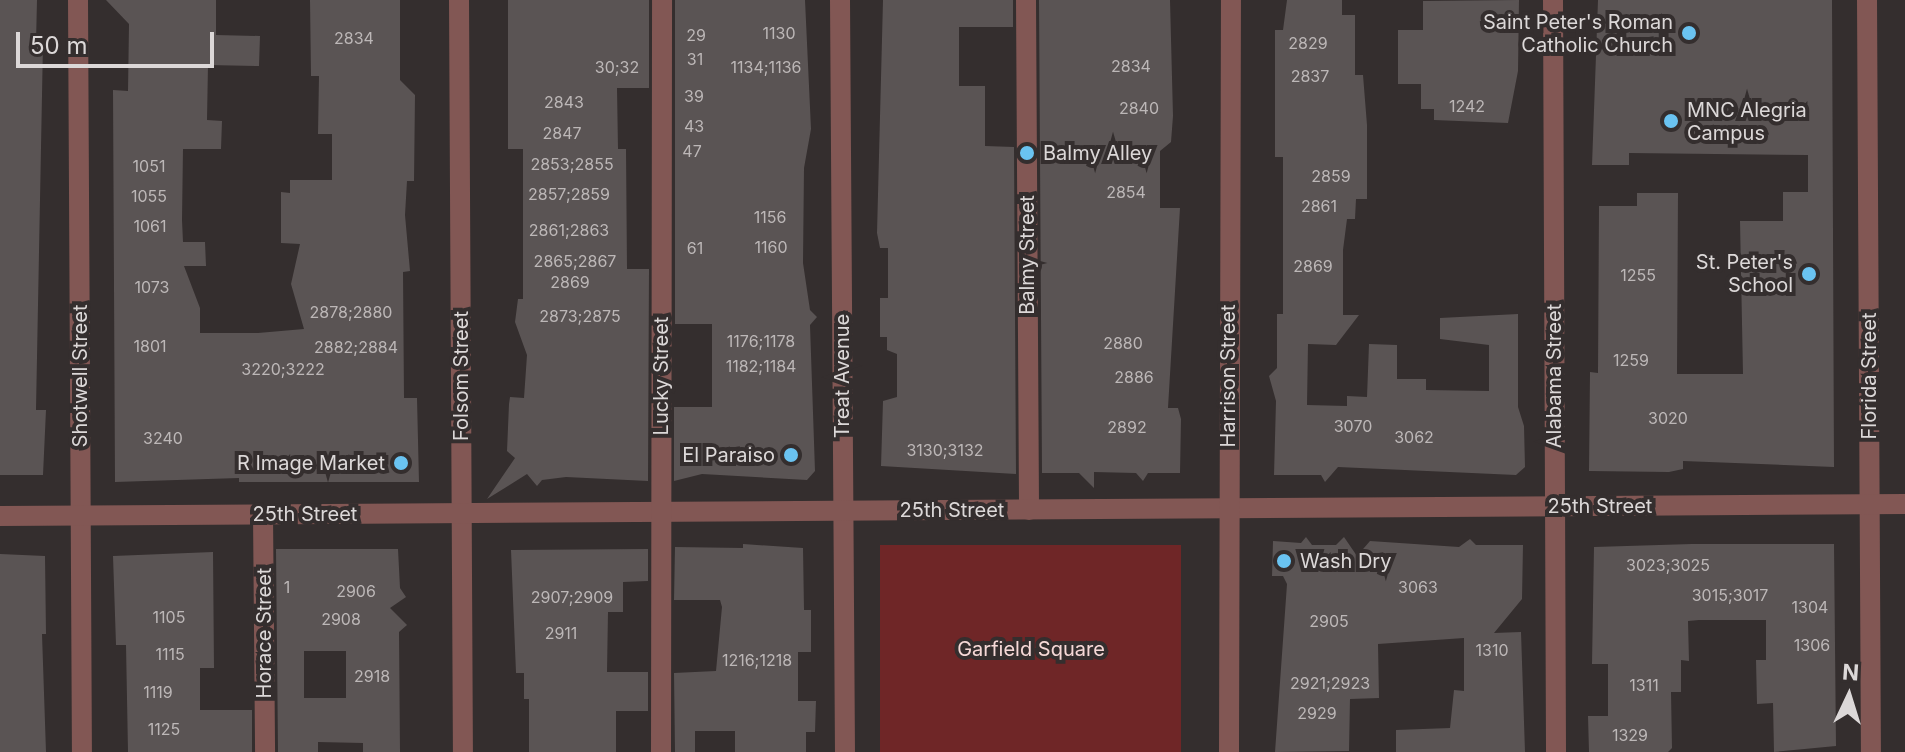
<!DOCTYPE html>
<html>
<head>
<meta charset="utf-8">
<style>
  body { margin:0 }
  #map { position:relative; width:1905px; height:752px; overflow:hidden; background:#342e2e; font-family:Inter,sans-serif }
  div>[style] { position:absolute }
  .green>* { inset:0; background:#6f2627; transform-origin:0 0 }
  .building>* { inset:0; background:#5a5454 }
  .minor>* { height:20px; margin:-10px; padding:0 10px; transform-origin:10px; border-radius:10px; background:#825754 }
  .dots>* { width:22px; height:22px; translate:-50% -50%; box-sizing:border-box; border:4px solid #342e2e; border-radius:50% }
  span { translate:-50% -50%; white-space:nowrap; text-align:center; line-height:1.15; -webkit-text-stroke:8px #342e2e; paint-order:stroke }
  .number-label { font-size:16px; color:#bcb7b7 }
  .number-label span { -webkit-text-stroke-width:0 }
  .poi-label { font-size:20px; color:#dcd8d8 }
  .right { translate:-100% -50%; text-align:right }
  .left { translate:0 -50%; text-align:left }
  .street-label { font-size:20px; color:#dcd8d8 }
  .park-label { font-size:20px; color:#f6d9d7 }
  .north { position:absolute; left:1809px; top:656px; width:80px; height:80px; -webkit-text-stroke:6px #342e2e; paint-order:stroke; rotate:4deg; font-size:22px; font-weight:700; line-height:32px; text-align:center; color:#dcd8d8 }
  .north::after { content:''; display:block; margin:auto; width:28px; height:36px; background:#dcd8d8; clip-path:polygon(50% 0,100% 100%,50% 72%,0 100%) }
  .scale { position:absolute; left:16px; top:32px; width:198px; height:36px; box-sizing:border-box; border:4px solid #dcd8d8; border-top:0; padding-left:10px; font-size:24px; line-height:28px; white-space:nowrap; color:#dcd8d8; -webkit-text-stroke:6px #342e2e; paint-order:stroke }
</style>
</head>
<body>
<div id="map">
  <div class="green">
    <i style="left:1181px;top:545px;width:207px;height:301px;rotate:90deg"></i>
  </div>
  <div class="building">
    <i style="clip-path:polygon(0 0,37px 0,36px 43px,43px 43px,36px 410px,46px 410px,43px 475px,0 475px)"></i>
    <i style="clip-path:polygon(106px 0,216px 0,216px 35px,260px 36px,259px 66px,208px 65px,207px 120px,222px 121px,221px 149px,183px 149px,182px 220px,183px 242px,205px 242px,206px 266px,184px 266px,200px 308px,200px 333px,258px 333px,304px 329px,291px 284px,300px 244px,281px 243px,281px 192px,290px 193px,290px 180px,332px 180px,332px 134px,318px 134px,319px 76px,311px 76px,310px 0,400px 0,400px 80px,415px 95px,414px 181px,407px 181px,405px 215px,410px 271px,403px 272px,404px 398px,417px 398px,419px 482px,239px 482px,239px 478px,115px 482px,113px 90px,128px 91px,129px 24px)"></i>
    <i style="clip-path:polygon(508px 0,649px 0,649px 88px,617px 88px,618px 149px,626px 149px,627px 269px,649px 269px,648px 481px,566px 477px,542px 480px,537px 486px,527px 474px,487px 499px,515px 458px,507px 451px,509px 404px,510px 397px,524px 398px,527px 355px,515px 322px,518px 299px,523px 299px,523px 149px,508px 149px)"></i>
    <i style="clip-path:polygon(675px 0,805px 0,811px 129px,804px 168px,803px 263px,810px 310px,817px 317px,810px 325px,815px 471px,807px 480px,702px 474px,674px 481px,674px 407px,712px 407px,712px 324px,675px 324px)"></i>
    <i style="clip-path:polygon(883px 0,1013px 0,1013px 27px,959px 27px,959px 86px,985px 86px,985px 146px,1014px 147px,1016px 474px,881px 466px,883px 401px,897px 397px,897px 354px,887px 350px,887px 337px,880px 337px,880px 298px,888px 298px,888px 248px,880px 248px,877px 233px)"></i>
    <i style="clip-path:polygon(1039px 0,1170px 0,1173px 116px,1171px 142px,1160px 151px,1160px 208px,1180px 208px,1168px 408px,1178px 408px,1181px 419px,1180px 473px,1148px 473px,1143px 481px,1136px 473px,1094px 472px,1094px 488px,1079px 473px,1042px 473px)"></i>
    <i style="clip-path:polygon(1287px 0,1342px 0,1342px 15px,1355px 15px,1355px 75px,1363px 75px,1367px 125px,1367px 199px,1356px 199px,1355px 219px,1347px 219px,1343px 250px,1343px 315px,1359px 315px,1336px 345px,1308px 344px,1307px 405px,1347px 406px,1347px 396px,1367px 397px,1369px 344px,1397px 345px,1397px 379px,1426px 379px,1426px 390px,1489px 391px,1489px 345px,1440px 339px,1440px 318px,1518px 314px,1518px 407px,1524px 426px,1525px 467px,1516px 475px,1338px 467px,1325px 482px,1321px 475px,1274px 475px,1276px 401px,1269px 376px,1277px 368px,1277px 314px,1283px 314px,1283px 157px,1275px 157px,1275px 30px,1283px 30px)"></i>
    <i style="clip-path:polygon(1519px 0,1518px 71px,1508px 123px,1434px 120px,1434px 109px,1421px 109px,1421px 84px,1398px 84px,1398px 30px,1423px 30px,1423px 1px)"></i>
    <i style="clip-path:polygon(1598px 0,1832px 0,1834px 467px,1683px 461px,1683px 469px,1669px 472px,1589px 471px,1590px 372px,1598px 373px,1599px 206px,1637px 206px,1637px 193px,1678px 193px,1677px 374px,1743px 374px,1740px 221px,1783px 221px,1783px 192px,1808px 192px,1808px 155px,1629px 153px,1629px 165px,1592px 165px)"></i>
    <i style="clip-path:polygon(1306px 537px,1312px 545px,1336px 545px,1344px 537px,1357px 556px,1370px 541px,1459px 547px,1470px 539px,1476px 545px,1523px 545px,1522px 599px,1494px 633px,1521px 632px,1525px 752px,1396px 752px,1396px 730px,1450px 728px,1454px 690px,1464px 691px,1464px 638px,1378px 644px,1379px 698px,1350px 699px,1349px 751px,1275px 752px,1287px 584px,1283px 576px,1272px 576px,1273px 541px,1301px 543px)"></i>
    <i style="clip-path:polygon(743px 544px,803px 548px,804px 610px,811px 610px,811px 652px,798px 652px,798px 701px,816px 701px,815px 732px,806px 732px,806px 752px,735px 752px,735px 731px,695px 731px,695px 752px,675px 752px,674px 673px,716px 671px,722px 607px,720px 600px,674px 600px,675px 547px,743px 548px)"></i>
    <i style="clip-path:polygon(1692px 544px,1834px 544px,1836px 746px,1774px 752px,1773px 703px,1757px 704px,1756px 660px,1766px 660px,1766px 620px,1699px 620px,1688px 621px,1689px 661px,1681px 660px,1681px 692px,1671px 692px,1672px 748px,1668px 752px,1589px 752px,1588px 716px,1608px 716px,1608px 664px,1592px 664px,1594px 547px)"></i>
    <i style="clip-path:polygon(evenodd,276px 549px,398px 549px,400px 588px,406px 597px,390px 608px,407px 625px,399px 632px,400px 752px,363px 752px,363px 743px,318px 742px,318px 752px,278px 752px,276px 549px,304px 651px,346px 651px,346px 698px,304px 698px,304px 651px)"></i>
    <i style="clip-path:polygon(648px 549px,648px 581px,623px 582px,623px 612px,608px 612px,607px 672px,648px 672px,648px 711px,616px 711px,616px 752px,529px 752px,529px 699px,524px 699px,524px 673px,516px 673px,511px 550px)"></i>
    <i style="clip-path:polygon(213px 552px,214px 668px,200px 668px,200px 710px,252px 710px,252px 752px,128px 752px,126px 645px,116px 645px,113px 556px)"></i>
    <i style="clip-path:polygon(0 554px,45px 556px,46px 634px,42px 634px,46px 752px,0 752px)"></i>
  </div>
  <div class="minor">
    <i style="left:78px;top:0;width:752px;rotate:89.7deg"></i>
    <i style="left:459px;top:0;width:752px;rotate:89.7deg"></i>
    <i style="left:840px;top:0;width:752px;rotate:89.62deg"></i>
    <i style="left:1026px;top:0;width:510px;rotate:89.66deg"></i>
    <i style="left:1553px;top:0;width:752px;rotate:89.77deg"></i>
    <i style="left:1867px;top:0;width:752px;rotate:89.7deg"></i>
    <i style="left:263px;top:514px;width:238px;rotate:89.5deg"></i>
    <i style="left:0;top:516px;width:1905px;rotate:-0.36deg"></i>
    <i style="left:661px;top:752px;width:752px;rotate:-89.92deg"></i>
    <i style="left:1229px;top:752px;width:752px;rotate:-89.85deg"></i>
  </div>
  <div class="dots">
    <i style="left:1689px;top:33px;background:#6ac3f1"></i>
    <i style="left:1671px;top:121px;background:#6ac3f1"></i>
    <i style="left:1027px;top:153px;background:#6ac3f1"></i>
    <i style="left:1809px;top:274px;background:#6ac3f1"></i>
    <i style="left:791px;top:455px;background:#6ac3f1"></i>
    <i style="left:401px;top:463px;background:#6ac3f1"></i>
    <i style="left:1284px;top:561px;background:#6ac3f1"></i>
  </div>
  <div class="number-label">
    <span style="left:779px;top:33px">1130</span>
    <span style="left:696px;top:35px">29</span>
    <span style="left:354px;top:38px">2834</span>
    <span style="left:1308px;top:43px">2829</span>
    <span style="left:695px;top:59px">31</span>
    <span style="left:1131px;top:66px">2834</span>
    <span style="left:617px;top:67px">30;32</span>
    <span style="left:766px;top:67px">1134;1136</span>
    <span style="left:1310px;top:76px">2837</span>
    <span style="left:694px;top:96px">39</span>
    <span style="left:564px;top:102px">2843</span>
    <span style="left:1467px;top:106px">1242</span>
    <span style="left:1139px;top:108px">2840</span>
    <span style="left:694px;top:126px">43</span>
    <span style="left:562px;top:133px">2847</span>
    <span style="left:692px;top:151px">47</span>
    <span style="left:572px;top:164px">2853;2855</span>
    <span style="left:149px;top:166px">1051</span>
    <span style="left:1331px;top:176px">2859</span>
    <span style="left:1126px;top:192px">2854</span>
    <span style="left:569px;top:194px">2857;2859</span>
    <span style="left:149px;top:196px">1055</span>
    <span style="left:1319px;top:206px">2861</span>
    <span style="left:770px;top:217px">1156</span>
    <span style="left:150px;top:226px">1061</span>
    <span style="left:569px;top:230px">2861;2863</span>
    <span style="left:771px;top:247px">1160</span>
    <span style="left:695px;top:248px">61</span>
    <span style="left:575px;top:261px">2865;2867</span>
    <span style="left:1313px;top:266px">2869</span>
    <span style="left:1638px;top:275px">1255</span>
    <span style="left:570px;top:282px">2869</span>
    <span style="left:152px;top:287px">1073</span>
    <span style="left:351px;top:312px">2878;2880</span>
    <span style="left:580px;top:316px">2873;2875</span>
    <span style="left:761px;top:341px">1176;1178</span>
    <span style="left:1123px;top:343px">2880</span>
    <span style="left:150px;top:346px">1801</span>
    <span style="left:356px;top:347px">2882;2884</span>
    <span style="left:1631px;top:360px">1259</span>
    <span style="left:761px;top:366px">1182;1184</span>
    <span style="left:283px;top:369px">3220;3222</span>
    <span style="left:1134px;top:377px">2886</span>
    <span style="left:1668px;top:418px">3020</span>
    <span style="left:1353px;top:426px">3070</span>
    <span style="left:1127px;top:427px">2892</span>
    <span style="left:1414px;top:437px">3062</span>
    <span style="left:163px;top:438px">3240</span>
    <span style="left:945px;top:450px">3130;3132</span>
    <span style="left:1668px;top:565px">3023;3025</span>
    <span style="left:287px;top:587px">1</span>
    <span style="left:1418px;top:587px">3063</span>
    <span style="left:356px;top:591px">2906</span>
    <span style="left:1730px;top:595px">3015;3017</span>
    <span style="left:572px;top:597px">2907;2909</span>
    <span style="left:1810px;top:607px">1304</span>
    <span style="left:169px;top:617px">1105</span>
    <span style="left:341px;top:619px">2908</span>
    <span style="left:1329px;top:621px">2905</span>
    <span style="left:561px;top:633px">2911</span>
    <span style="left:1812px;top:645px">1306</span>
    <span style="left:1492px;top:650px">1310</span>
    <span style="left:170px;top:654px">1115</span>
    <span style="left:757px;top:660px">1216;1218</span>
    <span style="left:372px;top:676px">2918</span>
    <span style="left:1330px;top:683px">2921;2923</span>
    <span style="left:1644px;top:685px">1311</span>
    <span style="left:158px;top:692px">1119</span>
    <span style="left:1317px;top:713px">2929</span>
    <span style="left:164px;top:729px">1125</span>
    <span style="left:1630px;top:735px">1329</span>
  </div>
  <div class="poi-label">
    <span class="right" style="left:1673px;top:34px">Saint Peter's Roman<br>Catholic Church</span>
    <span class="left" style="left:1687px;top:122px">MNC Alegria<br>Campus</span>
    <span class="left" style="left:1043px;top:153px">Balmy Alley</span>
    <span class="right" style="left:1793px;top:274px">St. Peter's<br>School</span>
    <span class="right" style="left:775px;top:455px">El Paraiso</span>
    <span class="right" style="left:385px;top:463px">R Image Market</span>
    <span class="left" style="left:1300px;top:561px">Wash Dry</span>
  </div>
  <div class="street-label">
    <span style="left:1027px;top:255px;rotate:-90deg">Balmy Street</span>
    <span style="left:80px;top:376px;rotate:-90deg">Shotwell Street</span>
    <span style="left:461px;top:376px;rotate:-90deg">Folsom Street</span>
    <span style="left:661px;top:376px;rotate:-90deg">Lucky Street</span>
    <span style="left:842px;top:376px;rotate:-90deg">Treat Avenue</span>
    <span style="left:1228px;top:376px;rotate:-90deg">Harrison Street</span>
    <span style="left:1554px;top:376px;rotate:-90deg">Alabama Street</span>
    <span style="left:1869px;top:376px;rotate:-90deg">Florida Street</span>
    <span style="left:1600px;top:506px">25th Street</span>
    <span style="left:952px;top:510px">25th Street</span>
    <span style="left:305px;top:514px">25th Street</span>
    <span style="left:264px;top:633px;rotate:-90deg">Horace Street</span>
  </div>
  <div class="park-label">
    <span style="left:1031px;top:649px">Garfield Square</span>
  </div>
  <div class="north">N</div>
  <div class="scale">50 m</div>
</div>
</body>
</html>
